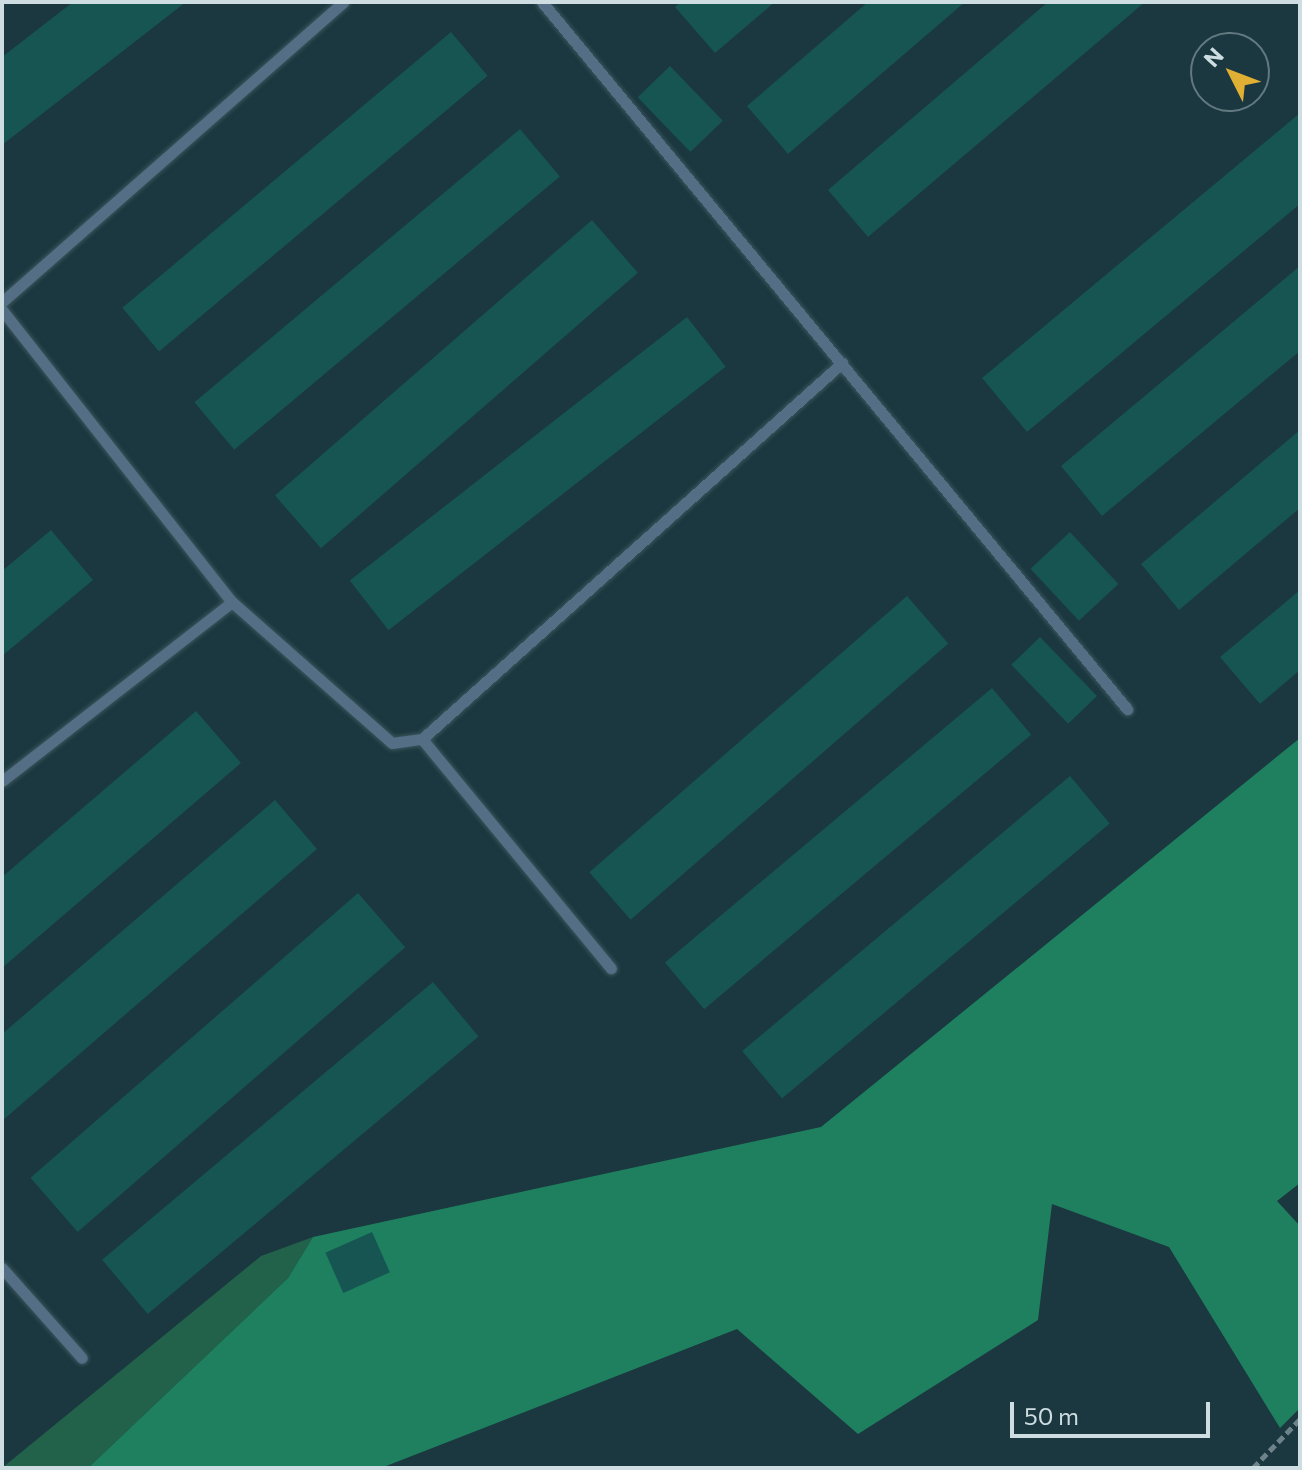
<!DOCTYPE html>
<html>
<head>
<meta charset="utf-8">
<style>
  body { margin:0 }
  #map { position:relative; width:1302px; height:1470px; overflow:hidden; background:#1b373f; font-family:Commissioner,sans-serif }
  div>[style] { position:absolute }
  .green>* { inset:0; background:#22624a }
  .forest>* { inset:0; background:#1e805e }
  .building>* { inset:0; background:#165552; transform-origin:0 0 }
  .path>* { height:5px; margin-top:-2.5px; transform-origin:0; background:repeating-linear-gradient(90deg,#6d8389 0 8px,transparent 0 12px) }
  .roads { filter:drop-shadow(0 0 2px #3b555c) drop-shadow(0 0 2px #3b555c) }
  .service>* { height:11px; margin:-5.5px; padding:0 5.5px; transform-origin:5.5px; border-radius:5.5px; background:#546f85 }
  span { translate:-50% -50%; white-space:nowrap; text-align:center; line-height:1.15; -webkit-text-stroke:8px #1b373f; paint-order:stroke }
  .frame { position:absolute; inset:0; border:4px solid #cddde1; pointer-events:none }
  .north { position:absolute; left:1190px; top:32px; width:80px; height:80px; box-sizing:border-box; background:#1b373f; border:2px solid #627980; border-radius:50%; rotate:312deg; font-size:22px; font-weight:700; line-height:32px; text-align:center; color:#cddde1 }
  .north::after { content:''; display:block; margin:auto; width:28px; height:36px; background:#e0b034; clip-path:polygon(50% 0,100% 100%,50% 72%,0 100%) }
  .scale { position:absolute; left:1010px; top:1402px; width:200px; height:36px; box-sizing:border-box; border:4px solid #cddde1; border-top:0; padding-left:10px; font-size:24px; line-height:28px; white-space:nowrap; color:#cddde1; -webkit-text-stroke:6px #1b373f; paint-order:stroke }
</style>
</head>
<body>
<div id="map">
  <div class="green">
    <i style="clip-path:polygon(313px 1237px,288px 1278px,88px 1468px,2px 1468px,261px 1256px)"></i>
  </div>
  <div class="forest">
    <i style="clip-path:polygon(1300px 738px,1300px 1183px,1277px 1201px,1300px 1226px,1300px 1408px,1280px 1428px,1169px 1247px,1052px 1204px,1038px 1320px,858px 1434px,737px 1329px,381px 1468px,88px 1468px,288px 1278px,313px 1237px,821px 1127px)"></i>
  </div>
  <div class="building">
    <i style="clip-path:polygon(73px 2px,186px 2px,2px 145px,2px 57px)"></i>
    <i style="clip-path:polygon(681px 2px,775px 2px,715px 53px,675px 7px)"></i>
    <i style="clip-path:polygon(868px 2px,965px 2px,788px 154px,747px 106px)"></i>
    <i style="clip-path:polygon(1048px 2px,1145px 2px,868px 237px,828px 190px)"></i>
    <i style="left:451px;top:32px;width:57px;height:429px;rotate:50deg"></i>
    <i style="left:670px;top:66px;width:76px;height:45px;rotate:46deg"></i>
    <i style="clip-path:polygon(1300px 113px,1300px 204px,1027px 432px,982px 378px)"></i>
    <i style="left:520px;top:129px;width:62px;height:425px;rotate:50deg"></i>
    <i style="left:592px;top:220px;width:70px;height:420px;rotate:49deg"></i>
    <i style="clip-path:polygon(1300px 266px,1300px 351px,1102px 516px,1061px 466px)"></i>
    <i style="left:687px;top:317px;width:63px;height:428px;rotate:52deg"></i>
    <i style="clip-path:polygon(1300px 430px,1300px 508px,1179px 610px,1141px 564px)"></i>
    <i style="clip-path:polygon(51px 530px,93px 580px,2px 656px,2px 571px)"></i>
    <i style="left:1070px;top:532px;width:71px;height:54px;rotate:47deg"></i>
    <i style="clip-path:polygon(1300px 590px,1300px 670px,1260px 704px,1220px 657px)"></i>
    <i style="left:907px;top:596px;width:63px;height:421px;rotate:49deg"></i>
    <i style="left:1040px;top:637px;width:82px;height:40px;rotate:46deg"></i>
    <i style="left:992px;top:688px;width:61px;height:427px;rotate:50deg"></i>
    <i style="clip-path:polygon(196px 711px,241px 763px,2px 968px,2px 877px)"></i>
    <i style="left:1070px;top:776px;width:62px;height:428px;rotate:50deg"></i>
    <i style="clip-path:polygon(275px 800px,317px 849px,2px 1121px,2px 1034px)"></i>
    <i style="left:358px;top:893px;width:72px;height:434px;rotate:49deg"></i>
    <i style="left:433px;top:982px;width:71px;height:432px;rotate:50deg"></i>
    <i style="left:372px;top:1232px;width:44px;height:51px;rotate:66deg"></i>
  </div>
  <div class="path">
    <i style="left:1253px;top:1468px;width:68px;rotate:-46.2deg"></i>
  </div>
  <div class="roads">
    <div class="service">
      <i style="left:542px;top:2px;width:918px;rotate:50.39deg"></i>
      <i style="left:2px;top:302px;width:454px;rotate:-41.3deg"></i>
      <i style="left:2px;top:310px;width:372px;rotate:51.8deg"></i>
      <i style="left:232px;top:602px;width:213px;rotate:41.4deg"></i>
      <i style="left:392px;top:743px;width:30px;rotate:-8deg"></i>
      <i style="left:422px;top:739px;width:297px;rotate:50.5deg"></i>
      <i style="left:422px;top:739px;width:564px;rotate:-41.84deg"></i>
      <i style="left:2px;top:781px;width:291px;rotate:-37.9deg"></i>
      <i style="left:2px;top:1268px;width:120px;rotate:48.4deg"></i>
    </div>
  </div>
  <div class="frame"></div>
  <div class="north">N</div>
  <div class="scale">50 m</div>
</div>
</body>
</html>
